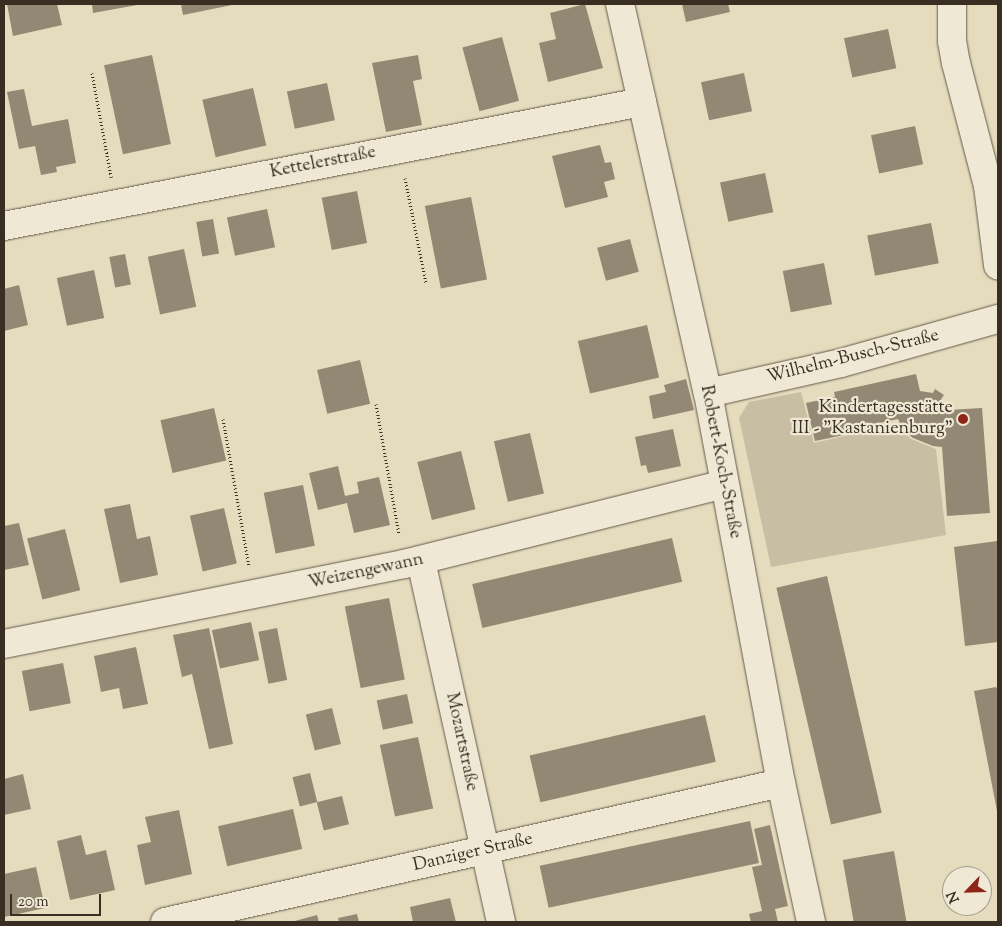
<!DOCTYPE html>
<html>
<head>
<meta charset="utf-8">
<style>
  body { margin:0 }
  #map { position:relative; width:1002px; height:926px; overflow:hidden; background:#e5dcbe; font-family:"Sorts Mill Goudy",serif }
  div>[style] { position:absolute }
  .green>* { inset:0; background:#c8bea3 }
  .building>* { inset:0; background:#928873; transform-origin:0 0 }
  .path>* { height:3px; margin-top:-1.5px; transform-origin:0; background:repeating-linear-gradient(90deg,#382e22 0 1px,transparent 0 3.5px) }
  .roads { filter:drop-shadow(0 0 1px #635a49) drop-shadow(0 0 1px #635a49) }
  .minor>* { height:28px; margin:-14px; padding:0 14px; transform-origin:14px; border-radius:14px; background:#eee8d5 }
  .dots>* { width:14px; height:14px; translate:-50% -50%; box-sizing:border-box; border:2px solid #eee8d5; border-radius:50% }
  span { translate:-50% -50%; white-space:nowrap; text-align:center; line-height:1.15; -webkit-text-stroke:4.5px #eee8d5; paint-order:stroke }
  .street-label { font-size:18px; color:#382e22 }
  .poi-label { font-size:18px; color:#382e22 }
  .right { translate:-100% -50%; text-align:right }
  .frame { position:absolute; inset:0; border:5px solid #382e22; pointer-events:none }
  .north { position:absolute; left:942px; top:866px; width:50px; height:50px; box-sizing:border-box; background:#eee8d5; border:1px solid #a59e8d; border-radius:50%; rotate:246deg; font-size:14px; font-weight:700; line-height:20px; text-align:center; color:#382e22 }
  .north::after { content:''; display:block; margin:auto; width:18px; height:22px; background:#8f2418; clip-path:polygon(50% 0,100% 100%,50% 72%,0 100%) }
  .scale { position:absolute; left:10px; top:894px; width:91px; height:22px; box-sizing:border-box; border:2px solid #382e22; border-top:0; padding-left:6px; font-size:15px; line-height:18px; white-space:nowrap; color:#382e22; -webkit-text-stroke:4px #eee8d5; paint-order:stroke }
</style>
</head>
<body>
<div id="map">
  <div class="green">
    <i style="clip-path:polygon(801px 392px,814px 443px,896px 424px,911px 439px,936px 449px,946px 535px,771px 567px,739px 418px,749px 402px)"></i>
  </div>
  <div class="building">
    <i style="clip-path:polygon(7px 4px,57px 4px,62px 25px,13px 36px)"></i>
    <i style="clip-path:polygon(92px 4px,137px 4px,137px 5px,93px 13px)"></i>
    <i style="clip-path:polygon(181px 4px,232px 4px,232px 5px,183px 15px)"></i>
    <i style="clip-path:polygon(585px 4px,603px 68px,548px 82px,539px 43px,556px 39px,550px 13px)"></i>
    <i style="clip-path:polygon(682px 4px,728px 4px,730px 12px,686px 22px)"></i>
    <i style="left:888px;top:29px;width:40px;height:45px;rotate:78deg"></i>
    <i style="left:502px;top:37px;width:66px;height:41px;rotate:75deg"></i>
    <i style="left:152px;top:55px;width:91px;height:49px;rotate:78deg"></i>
    <i style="clip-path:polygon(418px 55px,422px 79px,413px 81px,422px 125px,386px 132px,372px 63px)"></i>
    <i style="left:744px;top:73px;width:39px;height:44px;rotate:78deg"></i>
    <i style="left:327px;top:83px;width:38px;height:41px;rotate:78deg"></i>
    <i style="left:253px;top:88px;width:59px;height:52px;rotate:77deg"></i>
    <i style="clip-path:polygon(24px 89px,32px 126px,68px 119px,76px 163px,56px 167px,57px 172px,41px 175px,35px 146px,19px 149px,7px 92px)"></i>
    <i style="left:915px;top:126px;width:39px;height:45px;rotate:78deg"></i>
    <i style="clip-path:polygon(600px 145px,605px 163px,611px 162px,615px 179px,604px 182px,608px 197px,565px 208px,552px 156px)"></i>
    <i style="left:765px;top:173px;width:40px;height:46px;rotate:78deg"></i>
    <i style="left:357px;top:191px;width:53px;height:36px;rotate:79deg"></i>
    <i style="left:471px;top:197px;width:84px;height:47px;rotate:79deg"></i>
    <i style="left:267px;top:209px;width:39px;height:41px;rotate:78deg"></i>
    <i style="left:213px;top:219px;width:35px;height:17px;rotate:80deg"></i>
    <i style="left:931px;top:223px;width:41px;height:65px;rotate:79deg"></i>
    <i style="left:630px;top:239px;width:34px;height:34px;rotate:75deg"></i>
    <i style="left:184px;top:249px;width:59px;height:37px;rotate:78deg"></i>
    <i style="left:125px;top:254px;width:31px;height:16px;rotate:79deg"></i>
    <i style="left:824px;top:263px;width:42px;height:42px;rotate:79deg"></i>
    <i style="left:94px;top:270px;width:49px;height:38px;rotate:78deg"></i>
    <i style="clip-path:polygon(19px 285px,28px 325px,4px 331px,4px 289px)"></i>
    <i style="left:647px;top:325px;width:54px;height:71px;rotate:77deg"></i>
    <i style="left:360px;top:360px;width:45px;height:44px;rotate:77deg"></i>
    <i style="clip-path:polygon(916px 374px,920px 391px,933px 393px,935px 389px,944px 395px,941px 399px,949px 410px,982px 408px,990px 513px,947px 516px,942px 447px,933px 446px,913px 438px,904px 431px,898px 419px,843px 431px,844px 435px,815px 441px,806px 403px,835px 397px,834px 392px)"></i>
    <i style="clip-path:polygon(686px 379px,694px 410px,653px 419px,649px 396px,666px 392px,664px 385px)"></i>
    <i style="left:214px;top:408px;width:54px;height:55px;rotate:77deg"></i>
    <i style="clip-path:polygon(673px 429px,681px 466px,648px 473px,646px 465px,641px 466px,635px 437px)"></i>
    <i style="left:530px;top:433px;width:62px;height:37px;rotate:77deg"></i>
    <i style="left:461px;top:451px;width:60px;height:45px;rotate:76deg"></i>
    <i style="clip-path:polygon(338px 466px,345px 496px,359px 493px,357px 482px,379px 477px,390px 525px,354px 533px,347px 503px,318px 510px,309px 473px)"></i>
    <i style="left:303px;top:485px;width:62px;height:40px;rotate:79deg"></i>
    <i style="clip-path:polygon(130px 504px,137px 539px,150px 536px,158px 575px,120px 583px,104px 509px)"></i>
    <i style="left:224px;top:508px;width:57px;height:35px;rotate:77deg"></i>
    <i style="clip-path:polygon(19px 523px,29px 565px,4px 570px,4px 526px)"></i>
    <i style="left:65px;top:529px;width:63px;height:39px;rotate:76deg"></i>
    <i style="left:672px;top:538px;width:45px;height:205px;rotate:77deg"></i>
    <i style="clip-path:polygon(997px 541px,998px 642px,965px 646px,954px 547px)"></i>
    <i style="left:827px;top:576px;width:243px;height:52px;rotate:77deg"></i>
    <i style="left:389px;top:598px;width:83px;height:45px;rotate:79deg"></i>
    <i style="left:251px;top:622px;width:39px;height:40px;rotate:78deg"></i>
    <i style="clip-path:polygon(209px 628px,233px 744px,209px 749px,192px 674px,182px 677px,173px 635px)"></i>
    <i style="left:277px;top:628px;width:53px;height:19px;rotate:79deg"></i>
    <i style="clip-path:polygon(136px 647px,148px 704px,123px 709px,119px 688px,101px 692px,94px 656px)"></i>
    <i style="left:63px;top:663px;width:41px;height:42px;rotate:79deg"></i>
    <i style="clip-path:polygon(996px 687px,998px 691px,997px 811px,974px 691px)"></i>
    <i style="left:407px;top:694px;width:30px;height:31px;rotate:78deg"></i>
    <i style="left:332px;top:708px;width:37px;height:27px;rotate:76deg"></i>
    <i style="left:705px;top:715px;width:48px;height:180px;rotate:77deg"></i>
    <i style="left:418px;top:737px;width:73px;height:39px;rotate:78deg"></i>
    <i style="left:310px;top:773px;width:30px;height:18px;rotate:76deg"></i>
    <i style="clip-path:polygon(23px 774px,31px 809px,4px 815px,4px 779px)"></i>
    <i style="left:342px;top:796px;width:29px;height:26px;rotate:76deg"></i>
    <i style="left:293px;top:809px;width:41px;height:77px;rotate:77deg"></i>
    <i style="clip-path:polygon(179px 810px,192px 874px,145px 885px,137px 845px,151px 842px,145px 817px)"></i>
    <i style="left:750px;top:821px;width:43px;height:215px;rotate:78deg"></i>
    <i style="clip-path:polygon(770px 825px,788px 906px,775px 909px,778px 922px,751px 922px,749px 914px,762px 911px,752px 867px,762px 865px,754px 829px)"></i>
    <i style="clip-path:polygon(81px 835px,86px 855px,106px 850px,115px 890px,70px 900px,57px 841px)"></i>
    <i style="left:894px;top:851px;width:72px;height:52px;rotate:80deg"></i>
    <i style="clip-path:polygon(36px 867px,45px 908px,4px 917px,4px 874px)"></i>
    <i style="clip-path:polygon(450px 898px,456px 922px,413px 922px,410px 907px)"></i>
    <i style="clip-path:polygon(357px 914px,359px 922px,339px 922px,338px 918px)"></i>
    <i style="clip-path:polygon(317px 915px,319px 922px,291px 922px)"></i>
  </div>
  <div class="path">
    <i style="left:92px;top:73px;width:106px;rotate:79.6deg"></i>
    <i style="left:405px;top:178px;width:107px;rotate:78.7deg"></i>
    <i style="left:376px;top:404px;width:132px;rotate:80deg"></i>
    <i style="left:223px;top:419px;width:149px;rotate:80deg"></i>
  </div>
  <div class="roads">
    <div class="minor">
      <i style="left:620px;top:4px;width:399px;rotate:77.3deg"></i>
      <i style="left:708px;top:393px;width:397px;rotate:79.4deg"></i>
      <i style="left:781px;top:783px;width:142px;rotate:77.8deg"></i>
      <i style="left:952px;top:4px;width:37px;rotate:90deg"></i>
      <i style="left:952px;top:41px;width:22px;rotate:80deg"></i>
      <i style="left:956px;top:63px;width:127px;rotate:75.4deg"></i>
      <i style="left:988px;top:186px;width:80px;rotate:82.8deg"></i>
      <i style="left:4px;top:226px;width:650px;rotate:-11deg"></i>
      <i style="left:708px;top:393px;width:136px;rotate:-12.7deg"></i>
      <i style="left:841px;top:363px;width:163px;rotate:-15.7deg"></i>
      <i style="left:421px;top:561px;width:370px;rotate:77.5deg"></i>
      <i style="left:4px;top:644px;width:408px;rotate:-11.3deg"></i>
      <i style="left:404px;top:564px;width:330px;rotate:-14deg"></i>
      <i style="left:165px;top:922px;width:631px;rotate:-12.72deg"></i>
    </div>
  </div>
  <div class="dots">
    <i style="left:963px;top:419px;background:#8f2418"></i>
  </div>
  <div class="street-label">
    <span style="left:323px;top:163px;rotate:-11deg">Kettelerstraße</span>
    <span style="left:853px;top:357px;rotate:-14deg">Wilhelm-Busch-Straße</span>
    <span style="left:720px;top:462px;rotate:79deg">Robert-Koch-Straße</span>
    <span style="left:366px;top:572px;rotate:-12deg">Weizengewann</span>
    <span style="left:461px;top:742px;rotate:78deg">Mozartstraße</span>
    <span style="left:473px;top:853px;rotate:-13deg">Danziger Straße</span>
  </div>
  <div class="poi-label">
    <span class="right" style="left:953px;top:419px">Kindertagesstätte<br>III - "Kastanienburg"</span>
  </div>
  <div class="frame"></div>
  <div class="north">N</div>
  <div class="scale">20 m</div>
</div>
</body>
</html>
